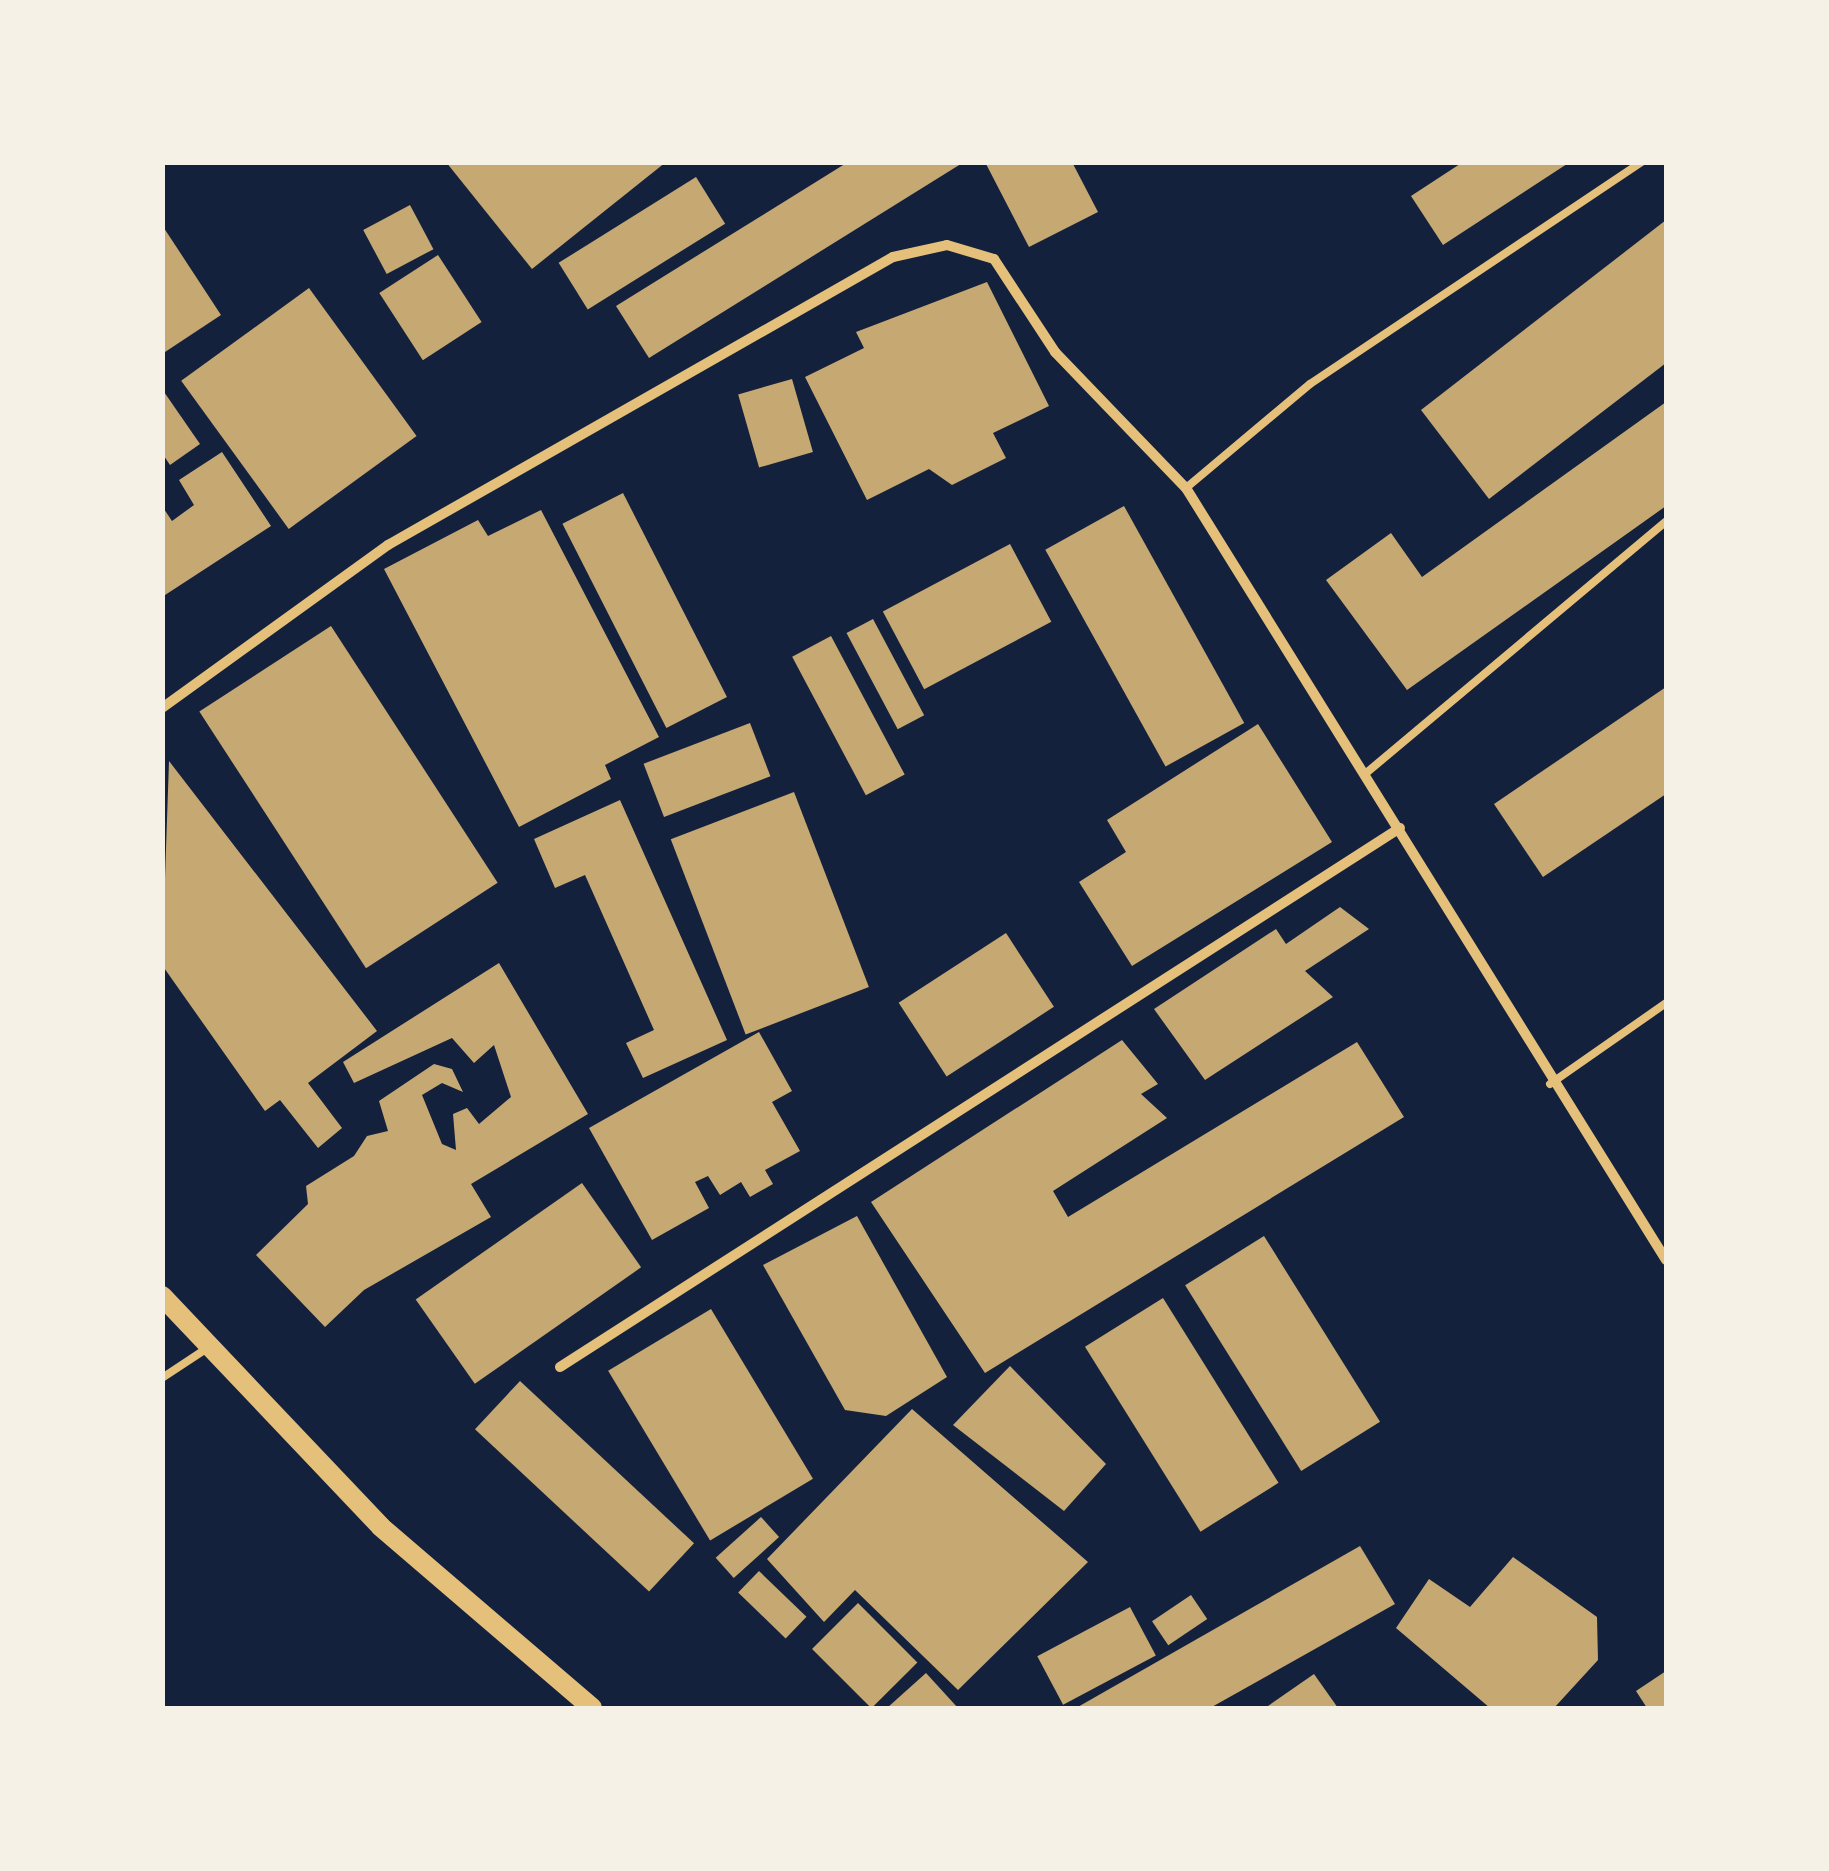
<!DOCTYPE html>
<html>
<head>
<meta charset="utf-8">
<style>
  body { margin:0 }
  #map { position:relative; width:1829px; height:1871px; overflow:hidden; background:#14213d; font-family:Poppins,sans-serif }
  div>[style] { position:absolute }
  .building>* { inset:0; background:#c6a872; transform-origin:0 0 }
  .service>* { height:8px; margin:-4px; padding:0 4px; transform-origin:4px; border-radius:4px; background:#e5c07b }
  .minor>* { height:10px; margin:-5px; padding:0 5px; transform-origin:5px; border-radius:5px; background:#e5c07b }
  .secondary>* { height:20px; margin:-10px; padding:0 10px; transform-origin:10px; border-radius:10px; background:#e5c07b }
  span { translate:-50% -50%; white-space:nowrap; text-align:center; line-height:1.15; -webkit-text-stroke:9px #f6f1e7; paint-order:stroke }
  .frame { position:absolute; inset:0; border:165px solid #f6f1e7; pointer-events:none }
</style>
</head>
<body>
<div id="map">
  <div class="building">
    <i style="clip-path:polygon(446px 162px,666px 162px,532px 269px)"></i>
    <i style="clip-path:polygon(848px 162px,964px 162px,649px 358px,616px 306px)"></i>
    <i style="clip-path:polygon(985px 162px,1072px 162px,1098px 212px,1029px 247px)"></i>
    <i style="clip-path:polygon(1463px 162px,1570px 162px,1443px 245px,1411px 196px)"></i>
    <i style="left:696px;top:177px;width:55px;height:162px;rotate:58deg"></i>
    <i style="left:410px;top:205px;width:50px;height:53px;rotate:62deg"></i>
    <i style="clip-path:polygon(1666px 220px,1666px 363px,1489px 499px,1421px 410px)"></i>
    <i style="clip-path:polygon(162px 225px,221px 315px,162px 354px)"></i>
    <i style="left:438px;top:255px;width:80px;height:70px;rotate:57deg"></i>
    <i style="clip-path:polygon(987px 282px,1049px 406px,993px 433px,1006px 458px,952px 485px,929px 469px,867px 500px,805px 377px,864px 348px,856px 332px)"></i>
    <i style="left:309px;top:288px;width:183px;height:158px;rotate:54deg"></i>
    <i style="left:792px;top:379px;width:76px;height:56px;rotate:74deg"></i>
    <i style="clip-path:polygon(162px 389px,200px 444px,170px 465px,162px 453px)"></i>
    <i style="clip-path:polygon(1666px 402px,1666px 506px,1407px 690px,1326px 580px,1391px 533px,1422px 577px)"></i>
    <i style="clip-path:polygon(222px 452px,271px 526px,162px 597px,162px 506px,172px 521px,194px 505px,179px 480px)"></i>
    <i style="left:623px;top:493px;width:229px;height:68px;rotate:63deg"></i>
    <i style="left:1124px;top:506px;width:248px;height:90px;rotate:61deg"></i>
    <i style="clip-path:polygon(541px 510px,659px 737px,605px 765px,611px 779px,519px 827px,384px 569px,478px 520px,488px 536px)"></i>
    <i style="left:1010px;top:544px;width:88px;height:144px;rotate:62deg"></i>
    <i style="left:873px;top:619px;width:109px;height:30px;rotate:62deg"></i>
    <i style="left:331px;top:626px;width:306px;height:157px;rotate:57deg"></i>
    <i style="left:831px;top:636px;width:157px;height:44px;rotate:62deg"></i>
    <i style="clip-path:polygon(1666px 687px,1666px 794px,1543px 877px,1494px 804px)"></i>
    <i style="left:750px;top:723px;width:57px;height:114px;rotate:69deg"></i>
    <i style="clip-path:polygon(1258px 724px,1332px 842px,1132px 966px,1079px 882px,1126px 852px,1107px 820px)"></i>
    <i style="clip-path:polygon(169px 761px,377px 1031px,308px 1083px,342px 1128px,318px 1148px,280px 1100px,265px 1111px,162px 965px)"></i>
    <i style="left:794px;top:792px;width:209px;height:132px;rotate:69deg"></i>
    <i style="clip-path:polygon(620px 800px,727px 1040px,643px 1078px,626px 1043px,654px 1030px,585px 875px,555px 888px,534px 839px)"></i>
    <i style="clip-path:polygon(1340px 907px,1369px 929px,1305px 971px,1333px 997px,1205px 1080px,1154px 1009px,1276px 929px,1286px 944px)"></i>
    <i style="left:1006px;top:933px;width:88px;height:128px;rotate:57deg"></i>
    <i style="clip-path:polygon(499px 963px,588px 1114px,471px 1184px,491px 1217px,364px 1290px,325px 1327px,256px 1255px,308px 1204px,306px 1186px,354px 1156px,367px 1136px,388px 1131px,379px 1101px,434px 1064px,452px 1069px,463px 1092px,442px 1083px,422px 1095px,442px 1144px,456px 1150px,453px 1114px,467px 1108px,479px 1124px,511px 1097px,494px 1045px,474px 1063px,452px 1038px,354px 1083px,343px 1062px)"></i>
    <i style="clip-path:polygon(759px 1032px,792px 1091px,772px 1102px,800px 1151px,765px 1170px,773px 1184px,750px 1197px,741px 1182px,720px 1195px,708px 1176px,695px 1182px,709px 1208px,652px 1240px,589px 1128px)"></i>
    <i style="clip-path:polygon(1122px 1040px,1158px 1084px,1141px 1094px,1167px 1118px,1053px 1191px,1068px 1217px,1357px 1042px,1404px 1117px,985px 1373px,871px 1202px)"></i>
    <i style="left:582px;top:1183px;width:103px;height:203px;rotate:55deg"></i>
    <i style="clip-path:polygon(857px 1216px,947px 1377px,886px 1416px,845px 1410px,763px 1265px)"></i>
    <i style="left:1264px;top:1236px;width:219px;height:93px;rotate:58deg"></i>
    <i style="left:1163px;top:1298px;width:218px;height:92px;rotate:58deg"></i>
    <i style="left:711px;top:1309px;width:198px;height:120px;rotate:59deg"></i>
    <i style="clip-path:polygon(1010px 1366px,1106px 1464px,1064px 1511px,953px 1425px)"></i>
    <i style="left:520px;top:1381px;width:238px;height:66px;rotate:43deg"></i>
    <i style="clip-path:polygon(912px 1409px,1088px 1562px,958px 1690px,855px 1590px,824px 1622px,767px 1559px)"></i>
    <i style="left:761px;top:1517px;width:27px;height:61px;rotate:48deg"></i>
    <i style="clip-path:polygon(1360px 1546px,1395px 1604px,1210px 1708px,1076px 1708px)"></i>
    <i style="clip-path:polygon(1513px 1557px,1597px 1617px,1598px 1660px,1554px 1708px,1490px 1708px,1396px 1628px,1429px 1579px,1470px 1607px)"></i>
    <i style="left:759px;top:1571px;width:66px;height:30px;rotate:44deg"></i>
    <i style="left:1191px;top:1595px;width:29px;height:47px;rotate:56deg"></i>
    <i style="left:858px;top:1603px;width:84px;height:65px;rotate:45deg"></i>
    <i style="left:1130px;top:1607px;width:55px;height:105px;rotate:62deg"></i>
    <i style="clip-path:polygon(1666px 1671px,1666px 1708px,1647px 1708px,1636px 1691px)"></i>
    <i style="clip-path:polygon(926px 1673px,958px 1708px,887px 1708px)"></i>
    <i style="clip-path:polygon(1314px 1674px,1338px 1708px,1265px 1708px)"></i>
  </div>
  <div class="service">
    <i style="left:1186px;top:488px;width:162px;rotate:-40deg"></i>
    <i style="left:1310px;top:384px;width:399px;rotate:-33.8deg"></i>
    <i style="left:1365px;top:774px;width:393px;rotate:-40deg"></i>
    <i style="left:1550px;top:1084px;width:141px;rotate:-34.9deg"></i>
    <i style="left:162px;top:1378px;width:56px;rotate:-33.4deg"></i>
  </div>
  <div class="minor">
    <i style="left:162px;top:708px;width:279px;rotate:-35.8deg"></i>
    <i style="left:388px;top:545px;width:581px;rotate:-29.7deg"></i>
    <i style="left:893px;top:257px;width:55px;rotate:-12.5deg"></i>
    <i style="left:947px;top:245px;width:49px;rotate:16.6deg"></i>
    <i style="left:994px;top:259px;width:111px;rotate:56.7deg"></i>
    <i style="left:1055px;top:352px;width:189px;rotate:46.1deg"></i>
    <i style="left:1186px;top:488px;width:909px;rotate:58.13deg"></i>
    <i style="left:560px;top:1367px;width:998px;rotate:-32.69deg"></i>
  </div>
  <div class="secondary">
    <i style="left:162px;top:1296px;width:318px;rotate:46.5deg"></i>
    <i style="left:381px;top:1527px;width:278px;rotate:40.6deg"></i>
  </div>
  <div class="frame"></div>
</div>
</body>
</html>
